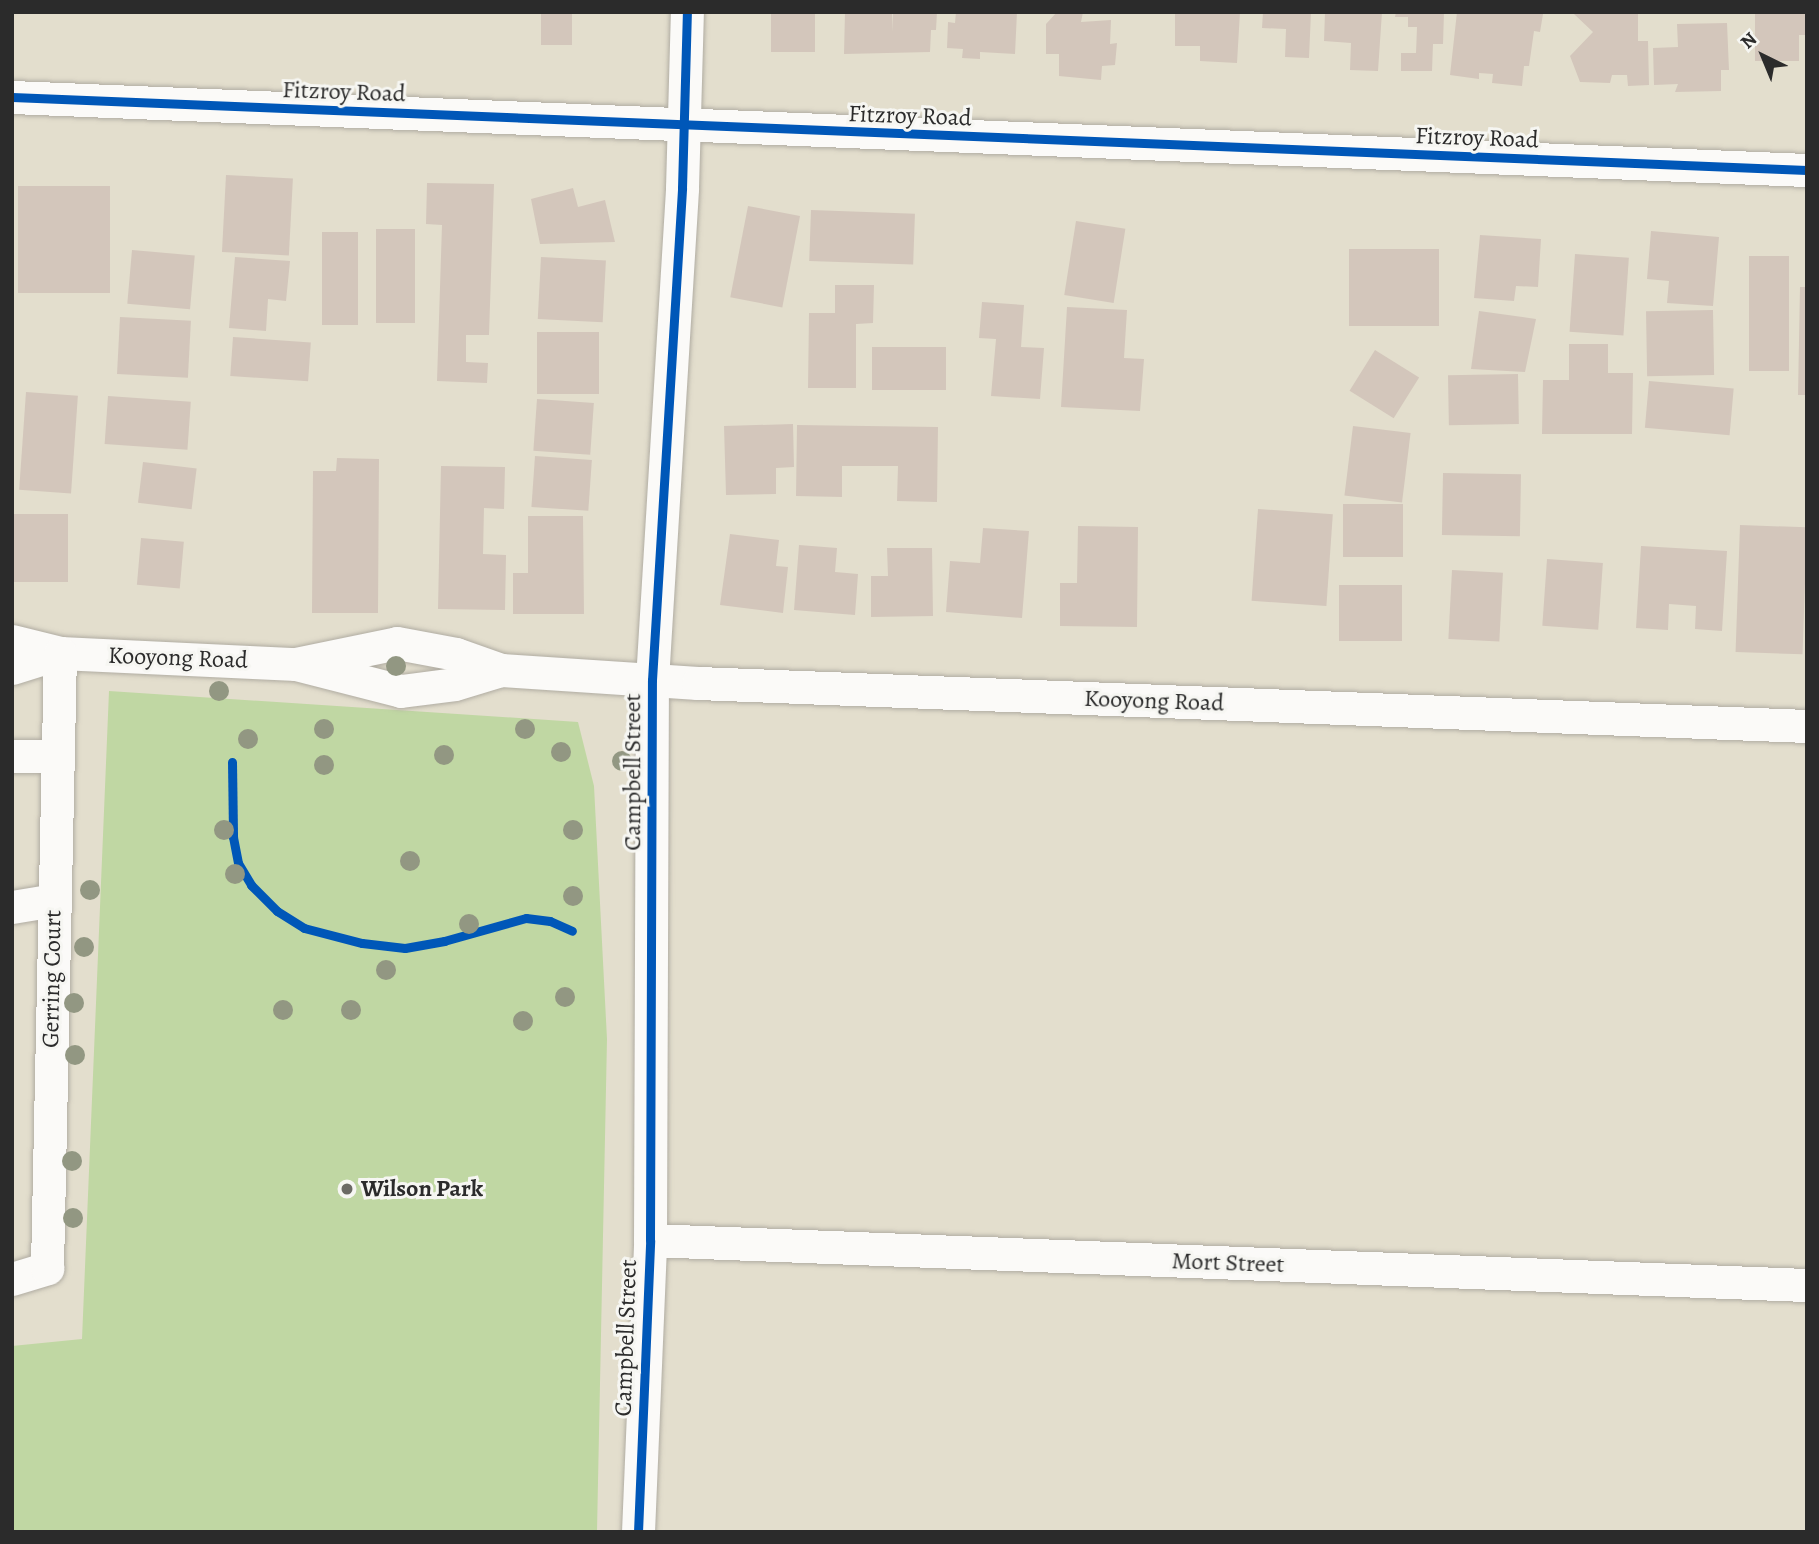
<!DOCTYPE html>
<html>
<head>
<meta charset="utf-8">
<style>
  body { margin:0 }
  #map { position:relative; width:1819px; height:1544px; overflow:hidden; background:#e3decd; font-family:Alegreya,serif }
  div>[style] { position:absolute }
  .green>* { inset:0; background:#c0d7a3 }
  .building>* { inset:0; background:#d3c6bb; transform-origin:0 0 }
  .roads { filter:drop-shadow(0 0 2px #b0aca2) drop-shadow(0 0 2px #b0aca2) }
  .minor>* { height:33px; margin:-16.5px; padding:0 16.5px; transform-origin:16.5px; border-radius:16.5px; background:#fbfaf8 }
  .cycleway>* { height:9px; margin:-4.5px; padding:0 4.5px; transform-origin:4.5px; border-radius:4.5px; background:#0057b8 }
  .trees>* { width:20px; height:20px; margin:-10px; border-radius:50%; background:#929782 }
  .dots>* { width:19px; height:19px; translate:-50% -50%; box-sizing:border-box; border:4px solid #f6f6f2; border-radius:50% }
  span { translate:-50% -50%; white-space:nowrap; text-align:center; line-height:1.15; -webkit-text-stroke:6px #f6f6f2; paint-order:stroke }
  .street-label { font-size:24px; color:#2b2b2b }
  .poi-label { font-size:24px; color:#2b2b2b; font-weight:700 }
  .left { translate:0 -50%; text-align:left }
  .frame { position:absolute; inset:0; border:14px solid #2b2b2b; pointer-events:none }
  .north { position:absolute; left:1728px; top:21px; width:70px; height:70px; -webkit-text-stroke:5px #f6f6f2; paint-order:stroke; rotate:317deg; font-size:19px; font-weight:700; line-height:28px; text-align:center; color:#2b2b2b }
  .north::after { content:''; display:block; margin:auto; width:24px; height:32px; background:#2b2b2b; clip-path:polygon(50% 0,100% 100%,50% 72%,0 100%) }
</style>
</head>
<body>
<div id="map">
  <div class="green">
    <i style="clip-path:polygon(109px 691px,578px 722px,594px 786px,607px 1039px,597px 1532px,12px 1532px,12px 1346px,82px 1339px)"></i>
  </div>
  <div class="building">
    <i style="left:541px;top:12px;width:31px;height:33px"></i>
    <i style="left:771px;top:12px;width:44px;height:40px"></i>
    <i style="clip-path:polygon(845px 12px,892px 12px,892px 32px,893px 12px,937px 12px,936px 30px,931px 30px,930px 52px,844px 54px)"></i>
    <i style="clip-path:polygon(956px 12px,1017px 12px,1015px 54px,980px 52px,980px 59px,962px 58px,963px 49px,947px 48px,948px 22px,955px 23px)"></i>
    <i style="clip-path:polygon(1057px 12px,1083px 12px,1081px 22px,1111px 20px,1110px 44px,1117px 43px,1115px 65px,1102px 66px,1101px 80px,1059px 76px,1059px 54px,1046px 54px,1046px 24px)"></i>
    <i style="clip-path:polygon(1175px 12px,1240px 12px,1237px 63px,1200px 61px,1200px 46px,1175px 46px)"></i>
    <i style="clip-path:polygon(1263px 12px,1311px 12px,1309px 58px,1285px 57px,1286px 29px,1262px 28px)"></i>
    <i style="clip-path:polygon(1325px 12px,1382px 12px,1378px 71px,1350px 70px,1351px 43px,1324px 41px)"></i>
    <i style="clip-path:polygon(1396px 12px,1444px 12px,1443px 44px,1433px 44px,1432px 71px,1401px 71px,1401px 53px,1416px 53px,1417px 27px,1408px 27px,1408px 17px,1395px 17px)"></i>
    <i style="clip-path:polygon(1457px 12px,1543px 14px,1540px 32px,1534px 31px,1529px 66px,1524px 66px,1522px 86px,1492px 83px,1493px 74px,1479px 73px,1479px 79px,1450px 75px)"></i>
    <i style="clip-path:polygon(1576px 12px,1638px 12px,1638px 41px,1648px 41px,1649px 85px,1628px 86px,1627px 75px,1612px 75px,1610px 83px,1580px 82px,1570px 56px,1593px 32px,1574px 14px)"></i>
    <i style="clip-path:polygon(1755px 12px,1807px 12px,1807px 35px,1799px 35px,1799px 61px,1755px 61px)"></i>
    <i style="clip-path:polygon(1727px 23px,1729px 70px,1721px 70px,1721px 91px,1675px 92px,1678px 84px,1654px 85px,1653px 48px,1678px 47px,1677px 24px)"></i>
    <i style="left:226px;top:175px;width:67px;height:77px;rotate:3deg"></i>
    <i style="clip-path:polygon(427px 183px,494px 184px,489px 335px,466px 335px,466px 362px,488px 363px,487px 383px,437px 381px,442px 225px,426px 224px)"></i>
    <i style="left:110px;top:186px;width:107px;height:92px;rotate:90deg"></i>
    <i style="clip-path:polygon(573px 188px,578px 207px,605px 200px,615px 242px,540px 244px,531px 199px)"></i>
    <i style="left:748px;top:206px;width:53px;height:93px;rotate:11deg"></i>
    <i style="left:811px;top:210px;width:104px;height:51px;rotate:2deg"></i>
    <i style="left:1076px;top:221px;width:50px;height:75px;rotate:9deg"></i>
    <i style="left:376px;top:229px;width:39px;height:94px"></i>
    <i style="clip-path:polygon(1651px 231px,1719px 237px,1713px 306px,1667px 303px,1669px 281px,1647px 279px)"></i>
    <i style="left:322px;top:232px;width:36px;height:93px"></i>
    <i style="clip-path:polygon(1480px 235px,1541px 239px,1538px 287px,1516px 286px,1514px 301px,1474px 298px)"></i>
    <i style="left:1349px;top:249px;width:90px;height:77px"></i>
    <i style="left:132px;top:250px;width:63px;height:54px;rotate:5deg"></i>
    <i style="left:1575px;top:254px;width:54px;height:78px;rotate:4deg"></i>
    <i style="left:1749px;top:256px;width:40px;height:115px"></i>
    <i style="clip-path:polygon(235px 257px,290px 261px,286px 301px,268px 299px,266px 331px,229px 328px)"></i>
    <i style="left:541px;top:257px;width:65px;height:62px;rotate:3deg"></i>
    <i style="clip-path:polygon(835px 285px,874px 285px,873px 323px,856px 324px,856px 388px,808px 388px,809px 313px,835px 313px)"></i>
    <i style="clip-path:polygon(1800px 287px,1807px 287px,1807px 395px,1798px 395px)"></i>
    <i style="clip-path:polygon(982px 302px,1024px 305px,1021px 347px,1044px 348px,1040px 399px,991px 396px,996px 339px,979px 338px)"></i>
    <i style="clip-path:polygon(1067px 307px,1127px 310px,1124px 358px,1144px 359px,1140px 411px,1061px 407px)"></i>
    <i style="left:1713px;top:310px;width:65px;height:67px;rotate:89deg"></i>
    <i style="clip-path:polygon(1479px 311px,1536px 319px,1525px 372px,1471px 369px)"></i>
    <i style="left:120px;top:317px;width:71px;height:57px;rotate:3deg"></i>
    <i style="left:537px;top:332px;width:62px;height:62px"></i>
    <i style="left:233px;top:337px;width:78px;height:39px;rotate:4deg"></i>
    <i style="clip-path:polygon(1569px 344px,1608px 344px,1608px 373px,1633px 373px,1632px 434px,1542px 434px,1543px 380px,1569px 380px)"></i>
    <i style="left:872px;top:347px;width:74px;height:43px"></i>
    <i style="left:1375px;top:350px;width:52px;height:48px;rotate:32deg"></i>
    <i style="left:1518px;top:374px;width:50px;height:70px;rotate:89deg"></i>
    <i style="left:1649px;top:381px;width:85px;height:47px;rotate:5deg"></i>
    <i style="left:26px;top:392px;width:52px;height:98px;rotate:4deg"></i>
    <i style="left:108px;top:396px;width:83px;height:48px;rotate:4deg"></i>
    <i style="left:537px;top:399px;width:57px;height:52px;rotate:4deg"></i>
    <i style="clip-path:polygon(793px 424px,794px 467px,776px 468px,776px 494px,726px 495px,724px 426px)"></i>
    <i style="clip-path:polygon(797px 425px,938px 427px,937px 502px,897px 501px,898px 466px,842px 466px,842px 497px,796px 496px)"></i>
    <i style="left:1353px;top:426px;width:58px;height:70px;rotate:7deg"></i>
    <i style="left:535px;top:456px;width:57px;height:51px;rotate:4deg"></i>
    <i style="clip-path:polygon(337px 458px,379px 459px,378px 613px,312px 613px,313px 471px,336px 471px)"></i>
    <i style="left:143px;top:462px;width:54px;height:41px;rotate:7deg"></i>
    <i style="clip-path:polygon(441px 466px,505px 467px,504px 509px,484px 508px,483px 554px,506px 555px,505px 610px,438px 609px)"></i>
    <i style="left:1443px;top:473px;width:78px;height:62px;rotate:1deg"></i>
    <i style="left:1403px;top:504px;width:53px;height:60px;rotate:90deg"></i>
    <i style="left:1258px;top:509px;width:75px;height:92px;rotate:4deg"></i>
    <i style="left:14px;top:514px;width:54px;height:68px"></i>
    <i style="clip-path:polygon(528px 516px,583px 516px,584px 614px,513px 614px,513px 573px,528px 573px)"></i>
    <i style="left:1740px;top:525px;width:67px;height:127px;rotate:2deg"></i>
    <i style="clip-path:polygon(1078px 526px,1138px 527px,1137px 627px,1060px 626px,1060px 583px,1077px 583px)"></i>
    <i style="clip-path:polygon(983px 528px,1029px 531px,1022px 618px,946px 612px,950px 561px,980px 563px)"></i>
    <i style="clip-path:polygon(730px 534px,779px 540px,776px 566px,788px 567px,783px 613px,720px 605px)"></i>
    <i style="left:141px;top:538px;width:43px;height:47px;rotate:5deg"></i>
    <i style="clip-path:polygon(799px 545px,837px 548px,835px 572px,858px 574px,855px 615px,794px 610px)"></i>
    <i style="clip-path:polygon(1641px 546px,1727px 551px,1722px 631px,1695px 629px,1696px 606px,1669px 604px,1668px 630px,1636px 628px)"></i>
    <i style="clip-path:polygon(887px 548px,932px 548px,933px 616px,871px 617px,871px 576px,888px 576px)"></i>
    <i style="left:1547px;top:559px;width:56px;height:67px;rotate:4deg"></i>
    <i style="left:1452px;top:570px;width:51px;height:69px;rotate:3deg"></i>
    <i style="left:1402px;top:585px;width:56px;height:63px;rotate:90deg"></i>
  </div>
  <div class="roads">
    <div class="minor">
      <i style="left:12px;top:97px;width:1796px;rotate:2.33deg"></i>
      <i style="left:12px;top:641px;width:49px;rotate:14deg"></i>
      <i style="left:60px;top:653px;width:236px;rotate:2.7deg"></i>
      <i style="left:296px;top:664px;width:108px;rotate:14.4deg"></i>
      <i style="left:401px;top:691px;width:54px;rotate:-7.4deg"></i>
      <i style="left:455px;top:684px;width:48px;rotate:-16.9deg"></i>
      <i style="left:296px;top:664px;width:103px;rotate:-11.7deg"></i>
      <i style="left:397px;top:643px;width:60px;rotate:10.6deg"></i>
      <i style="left:456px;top:654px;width:48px;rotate:19.6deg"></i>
      <i style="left:501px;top:670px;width:197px;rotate:3.8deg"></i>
      <i style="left:698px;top:683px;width:1110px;rotate:2.22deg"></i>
      <i style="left:12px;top:668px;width:50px;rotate:-17.4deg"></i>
      <i style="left:12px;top:756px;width:45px"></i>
      <i style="left:12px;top:907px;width:43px;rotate:-9.5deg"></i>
      <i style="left:650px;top:1240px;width:1158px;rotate:2.23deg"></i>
      <i style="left:12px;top:1279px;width:37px;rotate:-17deg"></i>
      <i style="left:47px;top:1268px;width:615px;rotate:-88.79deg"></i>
      <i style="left:638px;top:1532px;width:292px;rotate:-87.6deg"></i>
      <i style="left:650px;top:1240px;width:560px;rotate:-89.8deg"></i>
      <i style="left:652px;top:680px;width:493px;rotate:-86.5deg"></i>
      <i style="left:682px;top:188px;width:176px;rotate:-88.4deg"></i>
    </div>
  </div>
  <div class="cycleway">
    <i style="left:12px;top:97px;width:1796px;rotate:2.33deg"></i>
    <i style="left:232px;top:762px;width:75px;rotate:89.2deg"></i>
    <i style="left:233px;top:837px;width:26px;rotate:79deg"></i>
    <i style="left:238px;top:863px;width:26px;rotate:59deg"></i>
    <i style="left:251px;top:885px;width:37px;rotate:45deg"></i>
    <i style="left:277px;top:911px;width:32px;rotate:32deg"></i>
    <i style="left:304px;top:928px;width:60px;rotate:14.5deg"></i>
    <i style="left:362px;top:943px;width:43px;rotate:6.6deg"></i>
    <i style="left:405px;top:948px;width:40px;rotate:-10deg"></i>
    <i style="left:444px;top:941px;width:85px;rotate:-15.7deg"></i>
    <i style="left:526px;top:918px;width:24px;rotate:7deg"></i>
    <i style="left:550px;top:921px;width:24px;rotate:24deg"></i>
    <i style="left:638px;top:1532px;width:292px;rotate:-87.6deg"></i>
    <i style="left:650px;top:1240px;width:560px;rotate:-89.8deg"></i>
    <i style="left:652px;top:680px;width:493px;rotate:-86.5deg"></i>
    <i style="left:682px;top:188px;width:176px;rotate:-88.4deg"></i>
  </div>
  <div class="trees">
    <i style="left:396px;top:666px"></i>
    <i style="left:219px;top:691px"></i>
    <i style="left:324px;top:729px"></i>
    <i style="left:525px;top:729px"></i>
    <i style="left:248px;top:739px"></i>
    <i style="left:561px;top:752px"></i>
    <i style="left:444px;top:755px"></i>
    <i style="left:622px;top:761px"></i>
    <i style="left:324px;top:765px"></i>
    <i style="left:224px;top:830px"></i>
    <i style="left:573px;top:830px"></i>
    <i style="left:410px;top:861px"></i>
    <i style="left:235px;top:874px"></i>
    <i style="left:90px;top:890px"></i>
    <i style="left:573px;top:896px"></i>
    <i style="left:469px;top:924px"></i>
    <i style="left:84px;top:947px"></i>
    <i style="left:386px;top:970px"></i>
    <i style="left:565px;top:997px"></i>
    <i style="left:74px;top:1003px"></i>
    <i style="left:283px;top:1010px"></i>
    <i style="left:351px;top:1010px"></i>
    <i style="left:523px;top:1021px"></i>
    <i style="left:75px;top:1055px"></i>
    <i style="left:72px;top:1161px"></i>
    <i style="left:73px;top:1218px"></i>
  </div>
  <div class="dots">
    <i style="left:347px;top:1189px;background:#6b6a64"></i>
  </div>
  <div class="street-label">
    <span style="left:344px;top:92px;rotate:2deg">Fitzroy Road</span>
    <span style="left:910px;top:116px;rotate:2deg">Fitzroy Road</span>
    <span style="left:1477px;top:138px;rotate:2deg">Fitzroy Road</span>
    <span style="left:178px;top:658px;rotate:2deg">Kooyong Road</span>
    <span style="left:1154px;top:701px;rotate:2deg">Kooyong Road</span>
    <span style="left:633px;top:772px;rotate:-90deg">Campbell Street</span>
    <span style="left:52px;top:979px;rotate:-89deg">Gerring Court</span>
    <span style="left:1228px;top:1263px;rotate:2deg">Mort Street</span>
    <span style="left:626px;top:1338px;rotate:-88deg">Campbell Street</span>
  </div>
  <div class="poi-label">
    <span class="left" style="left:361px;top:1189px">Wilson Park</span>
  </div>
  <div class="frame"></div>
  <div class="north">N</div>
</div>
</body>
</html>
